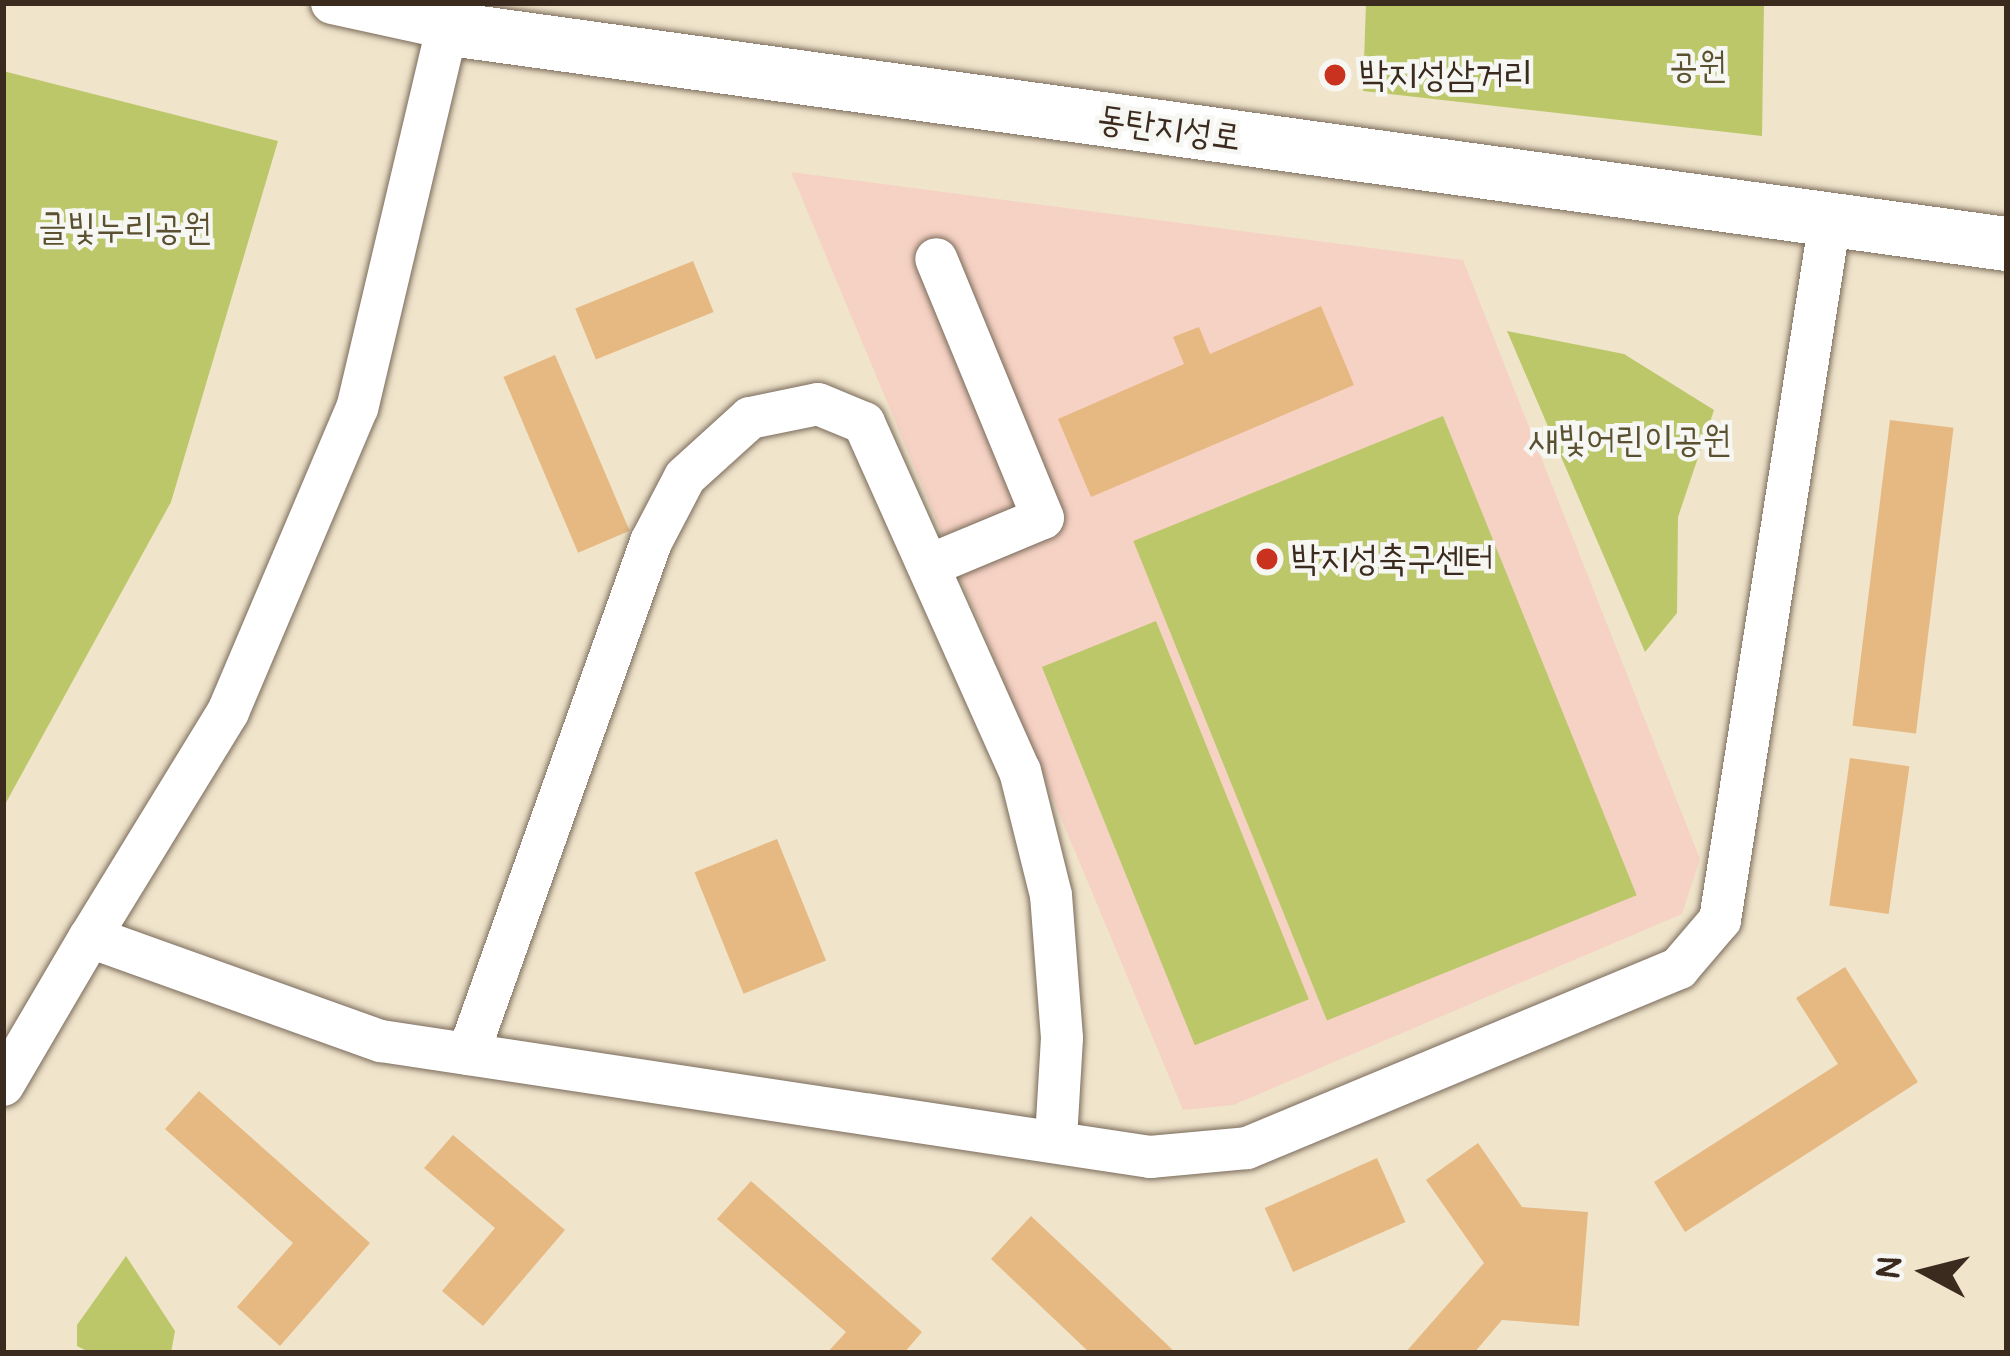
<!DOCTYPE html>
<html>
<head>
<meta charset="utf-8">
<style>
  body { margin:0 }
  #map { position:relative; width:2010px; height:1356px; overflow:hidden; background:#f0e4cb; font-family:Pangolin,"Poor Story",sans-serif }
  div>[style] { position:absolute }
  .built>* { inset:0; background:#f6d2c4 }
  .green>* { inset:0; background:#bbc769; transform-origin:0 0 }
  .building>* { inset:0; background:#e6b983; transform-origin:0 0 }
  .roads { filter:drop-shadow(0 0 3px #7a6b5b) drop-shadow(0 0 3px #7a6b5b) }
  .minor>* { height:42px; margin:-21px; padding:0 21px; transform-origin:21px; border-radius:21px; background:#fff }
  .major>* { height:54px; margin:-27px; padding:0 27px; transform-origin:27px; border-radius:27px; background:#fff }
  .dots>* { width:33px; height:33px; translate:-50% -50%; box-sizing:border-box; border:6px solid #f6f6f2; border-radius:50% }
  span { translate:-50% -50%; white-space:nowrap; text-align:center; line-height:1.15; -webkit-text-stroke:9px #f6f6f2; paint-order:stroke }
  .park-label { font-size:36px; color:#5b5131 }
  .poi-label { font-size:36px; color:#3b2a1e }
  .left { translate:0 -50%; text-align:left }
  .street-label { font-size:36px; color:#3b2a1e }
  .frame { position:absolute; inset:0; border:6px solid #3b2a1e; pointer-events:none }
  .north { position:absolute; left:1866px; top:1212px; width:120px; height:120px; -webkit-text-stroke:9px #f6f6f2; paint-order:stroke; rotate:277deg; font-size:33px; font-weight:700; line-height:48px; text-align:center; color:#3b2a1e }
  .north::after { content:''; display:block; margin:auto; width:42px; height:54px; background:#3b2a1e; clip-path:polygon(50% 0,100% 100%,50% 72%,0 100%) }
</style>
</head>
<body>
<div id="map">
  <div class="built">
    <i style="clip-path:polygon(791px 172px,1463px 260px,1700px 859px,1682px 914px,1233px 1105px,1183px 1110px)"></i>
  </div>
  <div class="green">
    <i style="clip-path:polygon(1366px 3px,1764px 3px,1762px 136px,1363px 91px)"></i>
    <i style="clip-path:polygon(3px 71px,278px 141px,171px 502px,3px 808px)"></i>
    <i style="clip-path:polygon(1507px 331px,1624px 354px,1714px 410px,1678px 517px,1677px 613px,1645px 652px)"></i>
    <i style="left:1443px;top:416px;width:517px;height:334px;rotate:68deg"></i>
    <i style="left:1156px;top:621px;width:408px;height:123px;rotate:68deg"></i>
    <i style="clip-path:polygon(126px 1256px,175px 1331px,171px 1353px,91px 1353px,77px 1346px,77px 1325px)"></i>
  </div>
  <div class="building">
    <i style="left:693px;top:261px;width:55px;height:127px;rotate:68deg"></i>
    <i style="clip-path:polygon(1321px 306px,1354px 385px,1091px 497px,1058px 419px,1184px 364px,1173px 337px,1199px 327px,1210px 354px)"></i>
    <i style="left:555px;top:355px;width:191px;height:56px;rotate:67deg"></i>
    <i style="left:1890px;top:420px;width:64px;height:308px;rotate:7deg"></i>
    <i style="left:1850px;top:758px;width:60px;height:149px;rotate:8deg"></i>
    <i style="left:777px;top:839px;width:131px;height:89px;rotate:68deg"></i>
    <i style="clip-path:polygon(1845px 967px,1918px 1082px,1685px 1232px,1654px 1182px,1838px 1064px,1796px 998px)"></i>
    <i style="clip-path:polygon(199px 1091px,370px 1243px,280px 1346px,237px 1307px,293px 1243px,165px 1129px)"></i>
    <i style="clip-path:polygon(453px 1135px,565px 1230px,483px 1326px,442px 1291px,495px 1228px,424px 1168px)"></i>
    <i style="clip-path:polygon(1478px 1143px,1522px 1207px,1588px 1212px,1579px 1326px,1502px 1320px,1474px 1353px,1405px 1353px,1484px 1263px,1426px 1180px)"></i>
    <i style="left:1377px;top:1158px;width:70px;height:123px;rotate:66deg"></i>
    <i style="clip-path:polygon(751px 1181px,922px 1332px,904px 1353px,827px 1353px,846px 1332px,717px 1219px)"></i>
    <i style="clip-path:polygon(1031px 1216px,1176px 1353px,1090px 1353px,991px 1259px)"></i>
  </div>
  <div class="roads">
    <div class="minor">
      <i style="left:332px;top:3px;width:122px;rotate:12.3deg"></i>
      <i style="left:453px;top:3px;width:416px;rotate:103.3deg"></i>
      <i style="left:357px;top:408px;width:330px;rotate:113deg"></i>
      <i style="left:228px;top:712px;width:264px;rotate:121.5deg"></i>
      <i style="left:90px;top:937px;width:309px;rotate:19.7deg"></i>
      <i style="left:381px;top:1041px;width:778px;rotate:8.58deg"></i>
      <i style="left:1150px;top:1157px;width:97px;rotate:-5.3deg"></i>
      <i style="left:1247px;top:1148px;width:468px;rotate:-22.6deg"></i>
      <i style="left:1679px;top:968px;width:63px;rotate:-49.5deg"></i>
      <i style="left:1720px;top:920px;width:709px;rotate:-81.07deg"></i>
      <i style="left:930px;top:565px;width:122px;rotate:-22.6deg"></i>
      <i style="left:1043px;top:518px;width:280px;rotate:-112.4deg"></i>
      <i style="left:468px;top:1054px;width:544px;rotate:-70.33deg"></i>
      <i style="left:651px;top:542px;width:73px;rotate:-62.4deg"></i>
      <i style="left:685px;top:477px;width:88px;rotate:-42.2deg"></i>
      <i style="left:750px;top:418px;width:69px;rotate:-11.6deg"></i>
      <i style="left:818px;top:404px;width:50px;rotate:22.4deg"></i>
      <i style="left:864px;top:423px;width:381px;rotate:65.9deg"></i>
      <i style="left:1020px;top:771px;width:128px;rotate:76deg"></i>
      <i style="left:1051px;top:895px;width:143px;rotate:85.6deg"></i>
      <i style="left:1062px;top:1038px;width:102px;rotate:93.4deg"></i>
      <i style="left:3px;top:1085px;width:172px;rotate:-59.6deg"></i>
    </div>
    <div class="major">
      <i style="left:451px;top:29px;width:1571px;rotate:7.87deg"></i>
    </div>
  </div>
  <div class="dots">
    <i style="left:1335px;top:75px;background:#c8321e"></i>
    <i style="left:1267px;top:559px;background:#c8321e"></i>
  </div>
  <div class="park-label">
    <span style="left:1698px;top:66px">공원</span>
    <span style="left:125px;top:228px">글빛누리공원</span>
    <span style="left:1630px;top:440px">새빛어린이공원</span>
  </div>
  <div class="poi-label">
    <span class="left" style="left:1359px;top:75px">박지성삼거리</span>
    <span class="left" style="left:1291px;top:559px">박지성축구센터</span>
  </div>
  <div class="street-label">
    <span style="left:1169px;top:128px;rotate:8deg">동탄지성로</span>
  </div>
  <div class="frame"></div>
  <div class="north">N</div>
</div>
</body>
</html>
